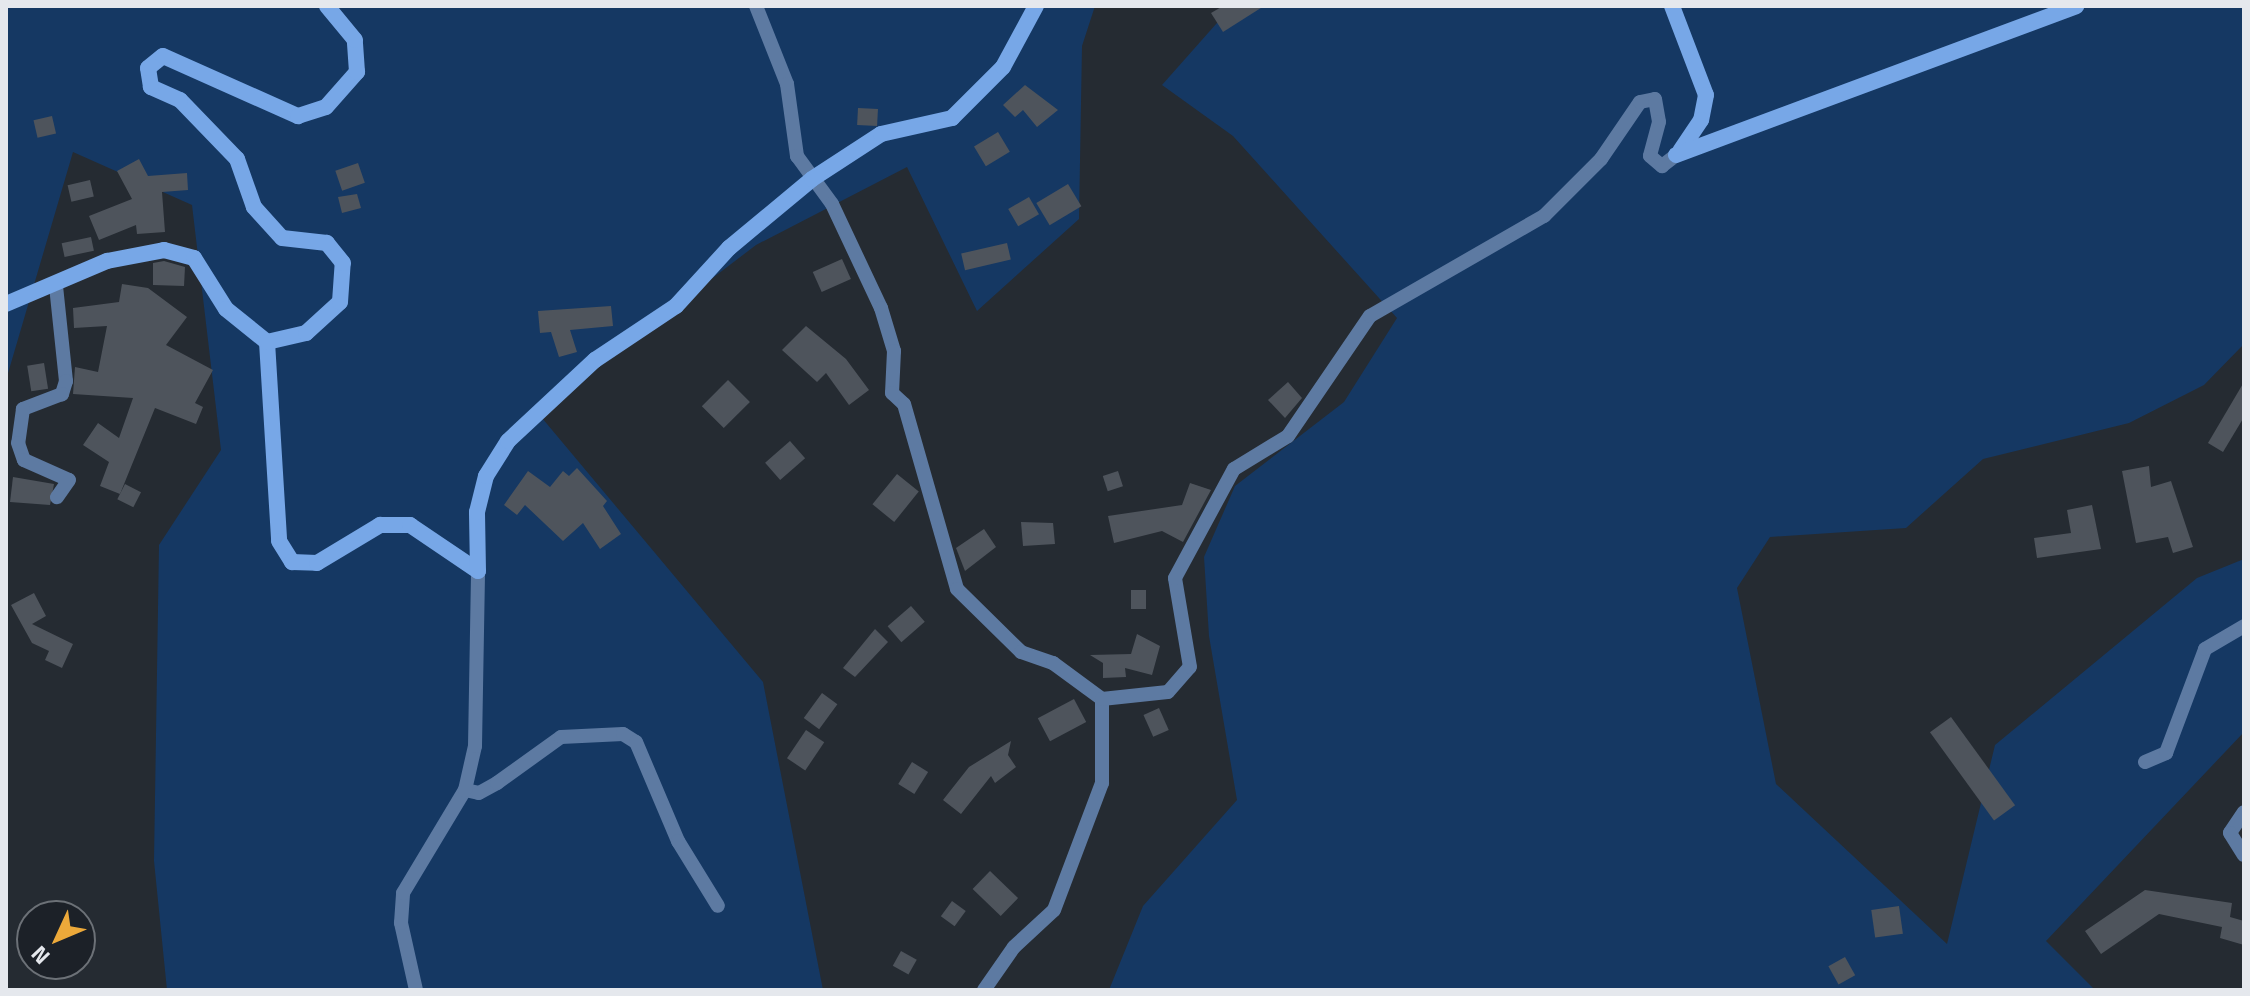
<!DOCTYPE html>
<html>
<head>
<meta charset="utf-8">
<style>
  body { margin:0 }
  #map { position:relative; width:2250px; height:996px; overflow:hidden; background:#252b32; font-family:"Titillium Web",sans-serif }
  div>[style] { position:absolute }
  .green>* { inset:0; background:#153863 }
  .building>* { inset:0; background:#4e545c; transform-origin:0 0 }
  .street>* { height:14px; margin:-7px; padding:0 7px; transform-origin:7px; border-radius:7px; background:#5d7aa2 }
  .secondary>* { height:16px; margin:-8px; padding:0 8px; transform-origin:8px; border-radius:8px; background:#77a7e7 }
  span { translate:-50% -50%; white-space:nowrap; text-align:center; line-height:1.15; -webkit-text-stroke:6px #1c2128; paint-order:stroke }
  .frame { position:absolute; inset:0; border:8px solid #e5e8ed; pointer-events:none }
  .north { position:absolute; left:16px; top:900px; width:80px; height:80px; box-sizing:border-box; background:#1c2128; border:2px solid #6c7177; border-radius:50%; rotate:226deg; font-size:22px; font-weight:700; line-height:32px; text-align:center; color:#e5e8ed }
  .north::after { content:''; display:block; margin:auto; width:28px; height:36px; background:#eca93a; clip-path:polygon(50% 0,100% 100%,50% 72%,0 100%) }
</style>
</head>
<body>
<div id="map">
  <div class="green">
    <i style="clip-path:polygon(6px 6px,1095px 6px,1082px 46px,1079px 219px,977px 311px,907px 167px,756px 245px,537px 412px,763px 682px,823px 990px,167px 990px,154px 861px,159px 545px,221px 450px,192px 205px,73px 152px,6px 380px)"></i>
    <i style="clip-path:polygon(1232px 6px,2244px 6px,2244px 344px,2204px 385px,2129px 423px,1983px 459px,1906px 528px,1770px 537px,1737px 588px,1776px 784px,1947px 944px,1995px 745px,2197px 578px,2244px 559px,2244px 732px,2046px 941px,2095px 990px,1109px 990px,1143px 906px,1237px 800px,1209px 636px,1204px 557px,1235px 486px,1344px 402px,1397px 318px,1233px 136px,1162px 85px)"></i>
  </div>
  <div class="building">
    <i style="clip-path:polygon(1223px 6px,1264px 6px,1223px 32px,1211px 13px)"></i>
    <i style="clip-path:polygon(1025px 85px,1058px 110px,1037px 127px,1023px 110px,1015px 117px,1003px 105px)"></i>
    <i style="left:858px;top:108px;width:20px;height:17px;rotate:3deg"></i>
    <i style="left:52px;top:116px;width:18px;height:19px;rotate:77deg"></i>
    <i style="left:998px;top:132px;width:23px;height:28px;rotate:59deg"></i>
    <i style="clip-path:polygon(139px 159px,148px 176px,187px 173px,188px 190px,162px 192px,165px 232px,137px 234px,136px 225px,99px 240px,89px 216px,132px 199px,117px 171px)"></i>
    <i style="left:358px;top:163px;width:21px;height:24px;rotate:71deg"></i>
    <i style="left:90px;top:180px;width:17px;height:23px;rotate:77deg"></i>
    <i style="left:1068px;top:184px;width:26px;height:37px;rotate:59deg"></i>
    <i style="clip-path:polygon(357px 194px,361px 208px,342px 213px,338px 197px)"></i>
    <i style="left:1029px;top:197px;width:20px;height:24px;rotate:60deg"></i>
    <i style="left:91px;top:237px;width:14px;height:30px;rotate:78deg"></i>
    <i style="left:1007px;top:243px;width:17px;height:47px;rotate:77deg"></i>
    <i style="left:842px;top:259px;width:22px;height:32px;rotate:66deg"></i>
    <i style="clip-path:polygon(164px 261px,185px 267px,184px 286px,153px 285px,153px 263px)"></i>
    <i style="clip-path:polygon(122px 284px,148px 288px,187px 317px,166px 345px,213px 370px,195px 403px,203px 407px,196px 424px,155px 408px,120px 494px,100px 486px,109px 462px,83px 445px,98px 423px,119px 438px,133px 398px,73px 394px,75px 367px,98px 372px,107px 326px,74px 328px,73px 308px,119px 302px)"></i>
    <i style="clip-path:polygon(611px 306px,613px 326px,570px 330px,577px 352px,559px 357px,551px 332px,540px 333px,538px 311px)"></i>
    <i style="clip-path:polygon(806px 326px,846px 359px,869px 390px,849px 405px,826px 373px,817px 382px,782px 350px)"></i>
    <i style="left:44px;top:363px;width:26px;height:17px;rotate:81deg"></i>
    <i style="left:728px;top:380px;width:31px;height:37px;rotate:45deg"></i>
    <i style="clip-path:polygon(1288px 382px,1302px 398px,1285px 418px,1268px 400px)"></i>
    <i style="clip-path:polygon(2244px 382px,2244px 417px,2223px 452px,2208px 443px)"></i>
    <i style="left:790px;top:441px;width:23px;height:33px;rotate:49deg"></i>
    <i style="clip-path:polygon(2149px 466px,2151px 487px,2171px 481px,2193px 547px,2173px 553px,2168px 537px,2136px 543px,2122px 471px)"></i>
    <i style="clip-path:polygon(577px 468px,607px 501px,603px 506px,621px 534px,600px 549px,583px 523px,563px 541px,525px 505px,517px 515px,504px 505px,528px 471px,550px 487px,563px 471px,569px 476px)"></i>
    <i style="left:1118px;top:471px;width:16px;height:16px;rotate:72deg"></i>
    <i style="left:897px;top:474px;width:28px;height:39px;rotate:39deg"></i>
    <i style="clip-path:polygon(13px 477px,54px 484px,50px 505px,10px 502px)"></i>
    <i style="clip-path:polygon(1190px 483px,1211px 490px,1183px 542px,1162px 531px,1114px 543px,1108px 516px,1182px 505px)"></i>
    <i style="left:125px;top:484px;width:18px;height:17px;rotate:27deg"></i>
    <i style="clip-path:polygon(2092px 505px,2101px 549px,2037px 558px,2034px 538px,2071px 533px,2067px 510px)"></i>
    <i style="clip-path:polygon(1021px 522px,1053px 523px,1055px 544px,1023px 546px)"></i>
    <i style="clip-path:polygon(984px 529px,996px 547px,965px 571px,956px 548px)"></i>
    <i style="left:1131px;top:590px;width:15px;height:19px"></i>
    <i style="clip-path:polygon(34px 593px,46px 616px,32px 624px,73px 644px,62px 668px,45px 660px,49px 651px,32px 643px,11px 605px)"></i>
    <i style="left:911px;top:606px;width:21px;height:31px;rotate:49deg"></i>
    <i style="clip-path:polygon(875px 629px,888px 642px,855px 677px,843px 668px)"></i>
    <i style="clip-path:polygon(1137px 634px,1160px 646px,1152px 675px,1125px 668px,1126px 677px,1103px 678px,1103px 663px,1090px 655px,1131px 654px)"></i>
    <i style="left:822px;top:693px;width:19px;height:31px;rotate:36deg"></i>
    <i style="left:1074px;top:699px;width:26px;height:41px;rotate:62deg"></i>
    <i style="left:1159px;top:708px;width:24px;height:17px;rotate:66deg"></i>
    <i style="left:1951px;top:717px;width:109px;height:26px;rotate:54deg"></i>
    <i style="left:806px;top:730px;width:22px;height:34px;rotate:34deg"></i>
    <i style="clip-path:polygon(1011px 741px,1008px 755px,1016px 767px,995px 783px,991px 776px,961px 814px,943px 800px,969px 767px)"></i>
    <i style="left:912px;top:762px;width:19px;height:26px;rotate:32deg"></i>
    <i style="left:990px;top:871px;width:39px;height:25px;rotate:44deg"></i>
    <i style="clip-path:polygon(2145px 890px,2232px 903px,2230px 917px,2244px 921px,2244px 945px,2220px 938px,2222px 927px,2159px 914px,2101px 954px,2085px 931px)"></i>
    <i style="left:952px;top:901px;width:17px;height:19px;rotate:36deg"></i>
    <i style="left:1899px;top:906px;width:28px;height:28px;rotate:82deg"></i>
    <i style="left:901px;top:951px;width:18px;height:17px;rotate:29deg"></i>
    <i style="left:1845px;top:957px;width:21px;height:19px;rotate:61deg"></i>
  </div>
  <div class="street">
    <i style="left:756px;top:6px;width:84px;rotate:68.3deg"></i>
    <i style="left:787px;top:84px;width:73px;rotate:82.1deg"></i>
    <i style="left:797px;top:156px;width:59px;rotate:53.9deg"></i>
    <i style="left:832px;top:204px;width:115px;rotate:64.8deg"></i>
    <i style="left:881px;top:308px;width:45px;rotate:73.2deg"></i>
    <i style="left:894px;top:351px;width:42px;rotate:92.7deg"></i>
    <i style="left:892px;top:393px;width:16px;rotate:43deg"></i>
    <i style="left:904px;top:404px;width:192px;rotate:74deg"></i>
    <i style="left:957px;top:589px;width:90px;rotate:44.5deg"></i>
    <i style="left:1021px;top:652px;width:34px;rotate:19deg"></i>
    <i style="left:1053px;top:663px;width:61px;rotate:36.3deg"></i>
    <i style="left:56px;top:286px;width:96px;rotate:84deg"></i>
    <i style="left:66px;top:381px;width:14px;rotate:107deg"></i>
    <i style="left:62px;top:394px;width:42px;rotate:159deg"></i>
    <i style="left:23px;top:409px;width:34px;rotate:98deg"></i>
    <i style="left:18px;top:443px;width:18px;rotate:71deg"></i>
    <i style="left:24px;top:460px;width:49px;rotate:24deg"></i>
    <i style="left:69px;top:480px;width:21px;rotate:125deg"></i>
    <i style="left:2145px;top:762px;width:23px;rotate:-23deg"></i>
    <i style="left:2166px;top:753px;width:111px;rotate:-69.4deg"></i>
    <i style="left:2205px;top:649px;width:45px;rotate:-30.5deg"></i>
    <i style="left:465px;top:790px;width:14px;rotate:12deg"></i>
    <i style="left:479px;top:793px;width:21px;rotate:-29deg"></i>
    <i style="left:497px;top:783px;width:79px;rotate:-35.7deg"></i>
    <i style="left:561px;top:737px;width:62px;rotate:-2.8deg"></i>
    <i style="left:623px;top:734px;width:15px;rotate:32deg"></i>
    <i style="left:636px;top:742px;width:108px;rotate:67deg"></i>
    <i style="left:678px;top:841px;width:76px;rotate:58.4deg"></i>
    <i style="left:2244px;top:812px;width:25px;rotate:124deg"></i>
    <i style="left:2230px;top:833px;width:26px;rotate:58deg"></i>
    <i style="left:416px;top:990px;width:69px;rotate:-102.6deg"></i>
    <i style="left:401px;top:923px;width:30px;rotate:-86deg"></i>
    <i style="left:403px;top:893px;width:120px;rotate:-59deg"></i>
    <i style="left:465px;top:790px;width:45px;rotate:-77.2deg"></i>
    <i style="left:475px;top:746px;width:175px;rotate:-89deg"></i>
    <i style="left:984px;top:990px;width:52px;rotate:-55.1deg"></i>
    <i style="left:1014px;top:947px;width:54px;rotate:-42.8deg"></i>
    <i style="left:1054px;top:910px;width:136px;rotate:-69.3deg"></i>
    <i style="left:1102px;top:783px;width:84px;rotate:-90deg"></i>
    <i style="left:1102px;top:699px;width:66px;rotate:-6.1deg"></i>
    <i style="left:1168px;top:692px;width:33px;rotate:-49deg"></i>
    <i style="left:1190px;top:667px;width:90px;rotate:-99.6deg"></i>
    <i style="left:1175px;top:578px;width:124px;rotate:-61.6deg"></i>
    <i style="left:1234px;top:469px;width:63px;rotate:-31.4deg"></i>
    <i style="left:1288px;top:436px;width:145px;rotate:-55.7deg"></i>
    <i style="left:1370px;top:316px;width:201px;rotate:-29.9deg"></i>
    <i style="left:1544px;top:216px;width:81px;rotate:-45deg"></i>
    <i style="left:1601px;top:159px;width:69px;rotate:-55.6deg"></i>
    <i style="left:1640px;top:102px;width:15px;rotate:-11deg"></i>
    <i style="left:1655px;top:99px;width:23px;rotate:80deg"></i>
    <i style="left:1659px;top:122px;width:35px;rotate:105deg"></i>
    <i style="left:1650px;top:156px;width:16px;rotate:40deg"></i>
    <i style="left:1662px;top:166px;width:18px;rotate:-38deg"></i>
  </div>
  <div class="secondary">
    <i style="left:1672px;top:6px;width:95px;rotate:69.1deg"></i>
    <i style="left:1706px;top:95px;width:25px;rotate:101deg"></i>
    <i style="left:1701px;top:120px;width:37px;rotate:124deg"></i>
    <i style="left:1676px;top:155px;width:427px;rotate:-20.4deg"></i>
    <i style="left:6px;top:304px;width:110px;rotate:-23.1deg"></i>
    <i style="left:107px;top:261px;width:58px;rotate:-10.9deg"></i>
    <i style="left:164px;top:250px;width:31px;rotate:15deg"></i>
    <i style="left:194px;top:258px;width:60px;rotate:57.9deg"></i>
    <i style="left:226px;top:309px;width:53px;rotate:38.8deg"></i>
    <i style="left:267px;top:342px;width:199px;rotate:86.5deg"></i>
    <i style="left:279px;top:541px;width:25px;rotate:58deg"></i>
    <i style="left:292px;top:562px;width:25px;rotate:2deg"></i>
    <i style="left:317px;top:563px;width:74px;rotate:-31.1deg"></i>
    <i style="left:380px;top:525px;width:30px"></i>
    <i style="left:410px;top:525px;width:82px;rotate:34.1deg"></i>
    <i style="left:478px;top:571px;width:59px;rotate:-91deg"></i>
    <i style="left:477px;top:512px;width:37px;rotate:-76deg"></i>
    <i style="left:486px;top:476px;width:41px;rotate:-57.8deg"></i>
    <i style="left:508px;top:441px;width:119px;rotate:-43deg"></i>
    <i style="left:595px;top:360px;width:97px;rotate:-33.7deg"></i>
    <i style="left:676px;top:306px;width:79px;rotate:-47.6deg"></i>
    <i style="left:729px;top:248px;width:108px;rotate:-39.7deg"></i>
    <i style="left:812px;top:179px;width:82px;rotate:-33.1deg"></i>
    <i style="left:881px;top:134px;width:73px;rotate:-12.7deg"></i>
    <i style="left:952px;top:118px;width:72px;rotate:-45deg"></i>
    <i style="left:1003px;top:67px;width:69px;rotate:-61.6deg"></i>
    <i style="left:267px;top:342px;width:40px;rotate:-13deg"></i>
    <i style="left:306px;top:333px;width:46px;rotate:-42.4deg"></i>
    <i style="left:340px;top:302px;width:39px;rotate:-86deg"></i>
    <i style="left:343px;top:263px;width:26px;rotate:-129deg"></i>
    <i style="left:327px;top:243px;width:45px;rotate:-173.7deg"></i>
    <i style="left:282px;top:238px;width:42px;rotate:-132.1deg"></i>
    <i style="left:254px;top:207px;width:51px;rotate:-109.5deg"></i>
    <i style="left:237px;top:159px;width:82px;rotate:-134deg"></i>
    <i style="left:180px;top:100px;width:32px;rotate:-156deg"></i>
    <i style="left:151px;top:87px;width:19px;rotate:-99deg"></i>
    <i style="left:148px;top:68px;width:19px;rotate:-39deg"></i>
    <i style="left:163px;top:56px;width:148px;rotate:24deg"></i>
    <i style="left:298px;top:116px;width:29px;rotate:-18deg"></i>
    <i style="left:326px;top:107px;width:47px;rotate:-48.5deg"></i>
    <i style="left:357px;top:72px;width:32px;rotate:-94deg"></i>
    <i style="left:355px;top:40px;width:44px;rotate:-129.5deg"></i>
  </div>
  <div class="frame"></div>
  <div class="north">N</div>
</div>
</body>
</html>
